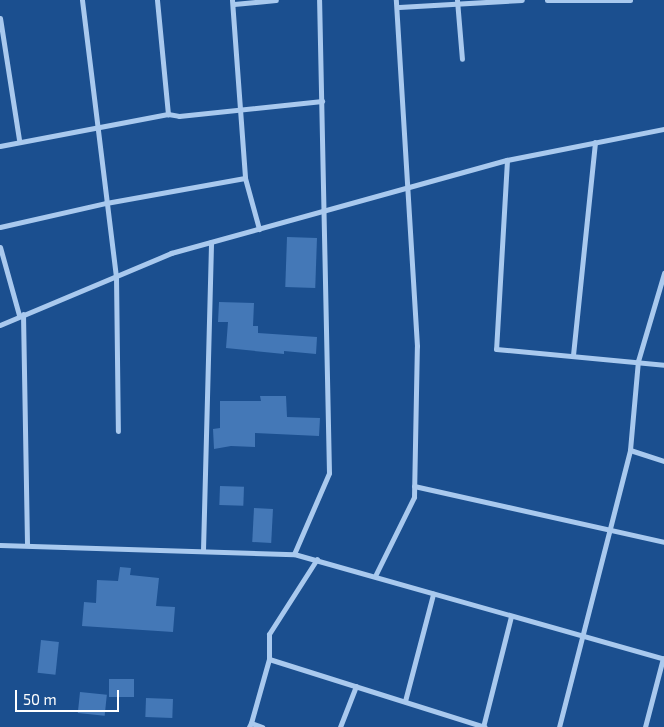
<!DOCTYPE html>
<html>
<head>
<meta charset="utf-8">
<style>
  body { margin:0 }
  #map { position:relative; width:664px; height:727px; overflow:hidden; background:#1b4f8f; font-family:"Exo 2",sans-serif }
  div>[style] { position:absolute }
  .building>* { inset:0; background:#4478b7; transform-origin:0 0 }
  .street>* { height:5px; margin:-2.5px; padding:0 2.5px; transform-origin:2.5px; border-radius:2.5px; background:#a9c9ee }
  span { translate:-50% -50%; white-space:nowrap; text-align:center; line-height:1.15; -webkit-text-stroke:4.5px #1b4f8f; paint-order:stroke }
  .scale { position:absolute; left:15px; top:690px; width:104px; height:22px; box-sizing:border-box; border:2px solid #fff; border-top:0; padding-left:6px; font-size:15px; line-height:18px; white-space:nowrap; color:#fff; -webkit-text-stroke:4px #1b4f8f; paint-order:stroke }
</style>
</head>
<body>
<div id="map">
  <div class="building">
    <i style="left:287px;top:237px;width:30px;height:50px;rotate:2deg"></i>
    <i style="clip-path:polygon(219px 302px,254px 303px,253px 326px,258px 326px,258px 333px,317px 337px,316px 354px,284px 351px,284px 354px,226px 348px,228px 322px,218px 322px)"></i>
    <i style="clip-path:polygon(260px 396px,286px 396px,287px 417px,320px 418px,319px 436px,255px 433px,255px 447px,231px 446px,214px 449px,213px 429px,220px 428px,220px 401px,261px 401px)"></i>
    <i style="left:220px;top:486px;width:24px;height:19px;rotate:2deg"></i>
    <i style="left:254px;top:508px;width:19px;height:34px;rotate:3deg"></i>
    <i style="clip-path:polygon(120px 567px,131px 568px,130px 575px,159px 578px,156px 606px,175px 607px,173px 632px,82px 626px,84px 602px,96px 603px,97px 580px,118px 581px)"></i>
    <i style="left:41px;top:640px;width:18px;height:33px;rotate:6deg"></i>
    <i style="left:109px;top:679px;width:25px;height:18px"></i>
    <i style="left:80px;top:692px;width:27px;height:21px;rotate:6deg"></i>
    <i style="left:146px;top:698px;width:27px;height:19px;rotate:2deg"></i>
  </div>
  <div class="street">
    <i style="left:82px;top:0;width:278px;rotate:83deg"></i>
    <i style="left:116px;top:276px;width:155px;rotate:89.3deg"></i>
    <i style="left:157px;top:0;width:115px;rotate:84.5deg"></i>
    <i style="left:232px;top:0;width:178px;rotate:85.8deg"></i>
    <i style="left:245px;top:178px;width:53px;rotate:74.6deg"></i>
    <i style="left:457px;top:0;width:59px;rotate:85.2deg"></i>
    <i style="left:547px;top:0;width:83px"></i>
    <i style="left:234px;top:4px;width:42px;rotate:-5.4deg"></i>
    <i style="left:399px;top:7px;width:123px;rotate:-3.3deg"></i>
    <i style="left:0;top:18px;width:123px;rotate:81.1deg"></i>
    <i style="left:0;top:146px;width:171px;rotate:-10.8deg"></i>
    <i style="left:168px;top:114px;width:11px;rotate:10deg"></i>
    <i style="left:179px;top:116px;width:144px;rotate:-6deg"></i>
    <i style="left:507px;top:160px;width:189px;rotate:93.3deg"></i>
    <i style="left:496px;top:349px;width:169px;rotate:5.4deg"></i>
    <i style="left:0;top:227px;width:109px;rotate:-12.8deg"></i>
    <i style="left:106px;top:203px;width:141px;rotate:-10.2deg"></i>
    <i style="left:0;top:247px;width:71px;rotate:74.4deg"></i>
    <i style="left:23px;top:314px;width:231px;rotate:89deg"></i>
    <i style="left:0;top:325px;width:186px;rotate:-22.8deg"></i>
    <i style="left:171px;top:253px;width:349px;rotate:-15.5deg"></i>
    <i style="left:507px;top:160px;width:160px;rotate:-11.2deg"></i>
    <i style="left:573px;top:355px;width:214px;rotate:-84.1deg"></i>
    <i style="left:630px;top:450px;width:36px;rotate:18deg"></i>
    <i style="left:414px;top:486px;width:256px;rotate:12.6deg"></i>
    <i style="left:0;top:545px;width:294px;rotate:1.8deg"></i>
    <i style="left:294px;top:554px;width:385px;rotate:15.8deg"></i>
    <i style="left:203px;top:550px;width:308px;rotate:-88.5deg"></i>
    <i style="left:294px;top:554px;width:88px;rotate:-66.6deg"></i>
    <i style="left:329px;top:473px;width:473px;rotate:-91.2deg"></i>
    <i style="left:375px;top:576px;width:88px;rotate:-63.7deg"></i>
    <i style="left:414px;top:497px;width:151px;rotate:-88.9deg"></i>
    <i style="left:417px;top:346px;width:347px;rotate:-93.5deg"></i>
    <i style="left:269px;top:659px;width:25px;rotate:-90deg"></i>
    <i style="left:269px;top:634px;width:89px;rotate:-57.4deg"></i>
    <i style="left:405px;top:701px;width:111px;rotate:-75.3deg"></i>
    <i style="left:251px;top:723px;width:66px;rotate:-74.3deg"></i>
    <i style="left:269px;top:659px;width:226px;rotate:17.5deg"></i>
    <i style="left:249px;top:727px;width:4px;rotate:-63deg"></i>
    <i style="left:251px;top:723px;width:12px;rotate:20deg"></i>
    <i style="left:340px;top:727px;width:44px;rotate:-68.7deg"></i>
    <i style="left:483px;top:727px;width:114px;rotate:-75.8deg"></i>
    <i style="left:559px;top:727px;width:286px;rotate:-75.6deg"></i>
    <i style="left:630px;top:450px;width:89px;rotate:-84.9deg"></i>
    <i style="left:638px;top:361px;width:92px;rotate:-73.5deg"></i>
    <i style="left:645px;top:727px;width:71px;rotate:-75.4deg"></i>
  </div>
  <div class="scale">50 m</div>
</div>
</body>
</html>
